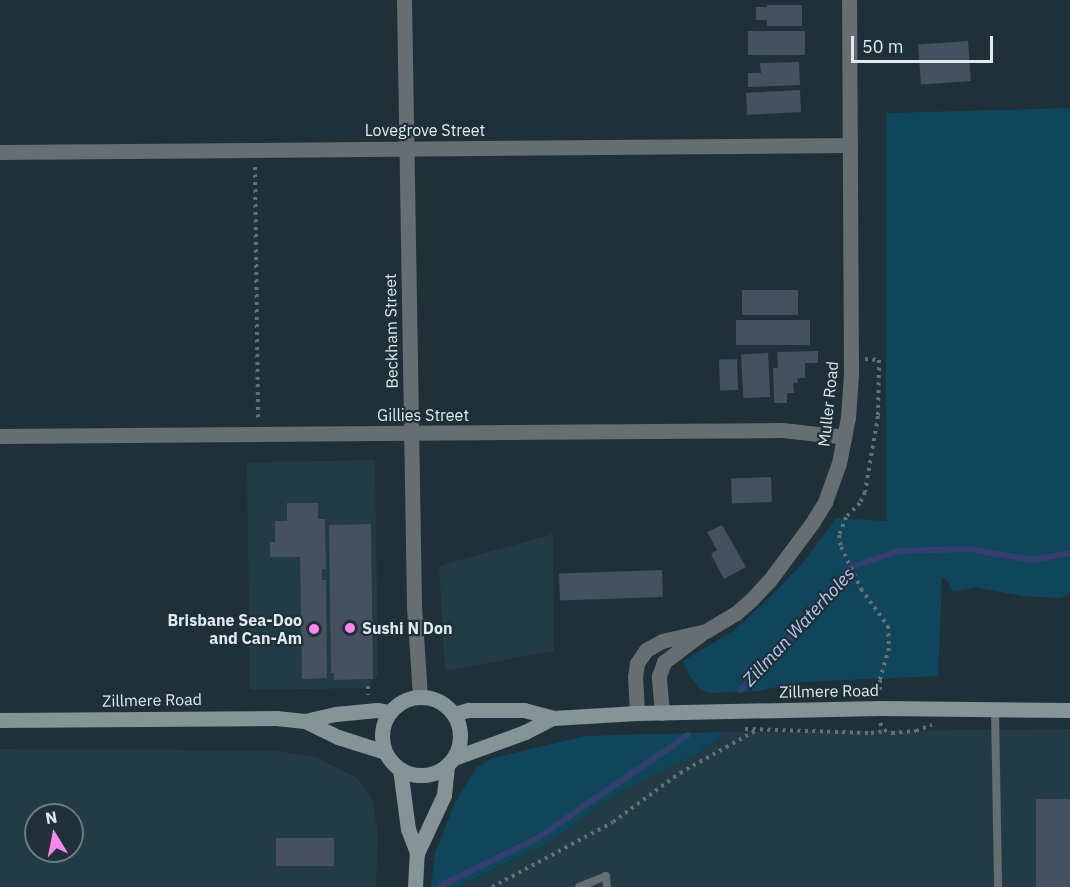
<!DOCTYPE html>
<html>
<head>
<meta charset="utf-8">
<style>
  body { margin:0 }
  #map { position:relative; width:1070px; height:887px; overflow:hidden; background:#1f3038; font-family:"IBM Plex Sans",sans-serif }
  div>[style] { position:absolute }
  .built>* { inset:0; background:#223b45 }
  .green>* { inset:0; background:#10465b }
  .stream>* { height:6px; margin:-3px; padding:0 3px; transform-origin:3px; border-radius:3px; background:#33406d }
  .building>* { inset:0; background:#45515e; transform-origin:0 0 }
  .path>* { height:4px; margin-top:-2px; transform-origin:0; background:repeating-linear-gradient(90deg,#627077 0 3px,transparent 0 7.5px) }
  .service>* { height:8px; margin:-4px; padding:0 4px; transform-origin:4px; border-radius:4px; background:#656f71 }
  .minor>* { height:15px; margin:-7.5px; padding:0 7.5px; transform-origin:7.5px; border-radius:7.5px; background:#656f71 }
  .tertiary>* { height:15px; margin:-7.5px; padding:0 7.5px; transform-origin:7.5px; border-radius:7.5px; background:#656f71 }
  .secondary>* { height:15px; margin:-7.5px; padding:0 7.5px; transform-origin:7.5px; border-radius:7.5px; background:#859497 }
  .secondary>.ring { margin:-7.5px; padding:0; box-sizing:content-box; background:none; border:15px solid #859497; border-radius:50% }
  .dots>* { width:16px; height:16px; translate:-50% -50%; box-sizing:border-box; border:3px solid #1f3038; border-radius:50% }
  span { translate:-50% -50%; white-space:nowrap; text-align:center; line-height:1.15; -webkit-text-stroke:4.5px #1f3038; paint-order:stroke }
  .street-label { font-size:16px; color:#dfe9ef }
  .poi-label { font-size:16px; color:#dfe9ef; font-weight:700 }
  .right { translate:-100% -50%; text-align:right }
  .left { translate:0 -50%; text-align:left }
  .water-label { font-size:18px; color:#b7c7f3; font-style:italic }
  .north { position:absolute; left:24px; top:803px; width:60px; height:60px; box-sizing:border-box; background:#1f3038; border:2px solid #6c7a81; border-radius:50%; rotate:350deg; font-size:16px; font-weight:700; line-height:24px; text-align:center; color:#dfe9ef }
  .north::after { content:''; display:block; margin:auto; width:21px; height:27px; background:#f888eb; clip-path:polygon(50% 0,100% 100%,50% 72%,0 100%) }
  .scale { position:absolute; left:851px; top:36px; width:142px; height:27px; box-sizing:border-box; border:3px solid #dfe9ef; border-top:0; padding-left:8px; font-size:18px; line-height:21px; white-space:nowrap; color:#dfe9ef; -webkit-text-stroke:4px #1f3038; paint-order:stroke }
</style>
</head>
<body>
<div id="map">
  <div class="built">
    <i style="clip-path:polygon(375px 460px,378px 675px,365px 688px,250px 690px,247px 462px)"></i>
    <i style="clip-path:polygon(553px 534px,554px 651px,445px 671px,439px 566px)"></i>
    <i style="clip-path:polygon(1070px 729px,1070px 887px,457px 887px,548px 843px,615px 794px,698px 753px,726px 732px)"></i>
    <i style="clip-path:polygon(evenodd,0 749px,272px 750px,316px 757px,357px 778px,372px 799px,378px 834px,376px 887px,0 887px,0 749px,36px 815px,72px 815px,72px 851px,36px 851px,36px 815px)"></i>
  </div>
  <div class="green">
    <i style="clip-path:polygon(1070px 108px,1070px 594px,1060px 598px,1022px 596px,975px 587px,953px 592px,948px 581px,942px 578px,938px 676px,801px 682px,759px 691px,709px 693px,701px 690px,691px 678px,683px 661px,733px 631px,765px 602px,802px 564px,836px 518px,886px 521px,886px 113px)"></i>
    <i style="clip-path:polygon(726px 732px,698px 753px,615px 794px,548px 843px,457px 887px,431px 887px,435px 853px,454px 805px,476px 768px,493px 758px,585px 736px)"></i>
  </div>
  <div class="stream">
    <i style="left:741px;top:690px;width:98px;rotate:-46.7deg"></i>
    <i style="left:808px;top:619px;width:67px;rotate:-50.4deg"></i>
    <i style="left:851px;top:567px;width:51px;rotate:-18.4deg"></i>
    <i style="left:899px;top:551px;width:71px;rotate:-1.6deg"></i>
    <i style="left:970px;top:549px;width:62px;rotate:10.2deg"></i>
    <i style="left:1031px;top:560px;width:40px;rotate:-10deg"></i>
    <i style="left:440px;top:886px;width:107px;rotate:-26.1deg"></i>
    <i style="left:536px;top:839px;width:184px;rotate:-34.4deg"></i>
  </div>
  <div class="building">
    <i style="clip-path:polygon(767px 5px,802px 5px,802px 26px,767px 26px,767px 20px,756px 20px,756px 7px,767px 7px)"></i>
    <i style="left:805px;top:31px;width:24px;height:57px;rotate:90deg"></i>
    <i style="left:968px;top:41px;width:40px;height:50px;rotate:86deg"></i>
    <i style="clip-path:polygon(799px 62px,800px 85px,748px 87px,748px 73px,761px 73px,760px 63px)"></i>
    <i style="left:800px;top:90px;width:22px;height:54px;rotate:87deg"></i>
    <i style="left:798px;top:290px;width:25px;height:56px;rotate:90deg"></i>
    <i style="left:810px;top:320px;width:25px;height:74px;rotate:90deg"></i>
    <i style="clip-path:polygon(818px 351px,818px 363px,805px 363px,805px 378px,797px 378px,798px 383px,793px 383px,794px 393px,787px 393px,787px 403px,774px 403px,773px 368px,778px 368px,777px 352px)"></i>
    <i style="left:768px;top:353px;width:44px;height:27px;rotate:87deg"></i>
    <i style="left:737px;top:359px;width:31px;height:18px;rotate:88deg"></i>
    <i style="left:771px;top:477px;width:25px;height:40px;rotate:88deg"></i>
    <i style="clip-path:polygon(287px 503px,318px 503px,318px 519px,325px 519px,326px 569px,322px 569px,322px 580px,326px 580px,327px 678px,302px 679px,300px 557px,270px 557px,270px 542px,275px 542px,275px 521px,287px 521px)"></i>
    <i style="clip-path:polygon(371px 524px,373px 679px,334px 680px,334px 673px,331px 673px,329px 525px)"></i>
    <i style="clip-path:polygon(722px 525px,746px 567px,724px 579px,711px 554px,717px 550px,707px 532px)"></i>
    <i style="left:662px;top:570px;width:27px;height:103px;rotate:88deg"></i>
    <i style="left:1036px;top:799px;width:34px;height:88px"></i>
    <i style="left:276px;top:838px;width:58px;height:28px"></i>
  </div>
  <div class="path">
    <i style="left:255px;top:167px;width:251px;rotate:89.3deg"></i>
    <i style="left:865px;top:359px;width:14px;rotate:4deg"></i>
    <i style="left:879px;top:360px;width:56px;rotate:91deg"></i>
    <i style="left:878px;top:416px;width:77px;rotate:99.7deg"></i>
    <i style="left:865px;top:492px;width:12px;rotate:114deg"></i>
    <i style="left:860px;top:503px;width:20px;rotate:135deg"></i>
    <i style="left:846px;top:517px;width:19px;rotate:111deg"></i>
    <i style="left:839px;top:535px;width:12px;rotate:81deg"></i>
    <i style="left:841px;top:547px;width:47px;rotate:64.5deg"></i>
    <i style="left:861px;top:589px;width:46px;rotate:53.9deg"></i>
    <i style="left:888px;top:626px;width:22px;rotate:87deg"></i>
    <i style="left:889px;top:648px;width:33px;rotate:106deg"></i>
    <i style="left:880px;top:680px;width:14px;rotate:90deg"></i>
    <i style="left:368px;top:686px;width:9px;rotate:90deg"></i>
    <i style="left:880px;top:723px;width:8px;rotate:60deg"></i>
    <i style="left:884px;top:730px;width:9px;rotate:21deg"></i>
    <i style="left:892px;top:733px;width:24px;rotate:-5deg"></i>
    <i style="left:916px;top:731px;width:17px;rotate:-21deg"></i>
    <i style="left:745px;top:729px;width:126px;rotate:1.8deg"></i>
    <i style="left:871px;top:733px;width:14px;rotate:-8deg"></i>
    <i style="left:492px;top:887px;width:137px;rotate:-28.2deg"></i>
    <i style="left:613px;top:822px;width:83px;rotate:-36.2deg"></i>
    <i style="left:680px;top:773px;width:88px;rotate:-29.2deg"></i>
  </div>
  <div class="service">
    <i style="left:995px;top:710px;width:177px;rotate:89deg"></i>
    <i style="left:579px;top:887px;width:29px;rotate:-22deg"></i>
    <i style="left:606px;top:876px;width:11px;rotate:85deg"></i>
  </div>
  <div class="minor">
    <i style="left:404px;top:0;width:606px;rotate:89.05deg"></i>
    <i style="left:414px;top:606px;width:91px;rotate:86.2deg"></i>
    <i style="left:0;top:152px;width:850px;rotate:-0.47deg"></i>
    <i style="left:0;top:436px;width:782px;rotate:-0.44deg"></i>
    <i style="left:782px;top:430px;width:63px;rotate:6.3deg"></i>
  </div>
  <div class="tertiary">
    <i style="left:637px;top:713px;width:36px;rotate:-93deg"></i>
    <i style="left:635px;top:677px;width:14px;rotate:-82deg"></i>
    <i style="left:637px;top:663px;width:16px;rotate:-55deg"></i>
    <i style="left:646px;top:650px;width:18px;rotate:-29deg"></i>
    <i style="left:662px;top:641px;width:45px;rotate:-12.8deg"></i>
    <i style="left:706px;top:631px;width:35px;rotate:-31deg"></i>
    <i style="left:736px;top:613px;width:20px;rotate:-41deg"></i>
    <i style="left:751px;top:600px;width:26px;rotate:-47deg"></i>
    <i style="left:769px;top:581px;width:72px;rotate:-53.4deg"></i>
    <i style="left:812px;top:523px;width:25px;rotate:-58deg"></i>
    <i style="left:825px;top:502px;width:41px;rotate:-70.3deg"></i>
    <i style="left:839px;top:463px;width:47px;rotate:-78.9deg"></i>
    <i style="left:848px;top:417px;width:43px;rotate:-86deg"></i>
    <i style="left:851px;top:374px;width:374px;rotate:-90.3deg"></i>
    <i style="left:662px;top:713px;width:37px;rotate:-95deg"></i>
    <i style="left:659px;top:676px;width:15px;rotate:-70deg"></i>
    <i style="left:664px;top:662px;width:46px;rotate:-37.1deg"></i>
  </div>
  <div class="secondary">
    <i class="ring" style="left:382px;top:697px;width:63px;height:63px"></i>
    <i style="left:454px;top:714px;width:15px;rotate:-16deg"></i>
    <i style="left:468px;top:710px;width:56px"></i>
    <i style="left:524px;top:710px;width:30px;rotate:15deg"></i>
    <i style="left:553px;top:718px;width:84px;rotate:-3.4deg"></i>
    <i style="left:637px;top:713px;width:243px;rotate:-1.2deg"></i>
    <i style="left:880px;top:708px;width:190px;rotate:0.6deg"></i>
    <i style="left:0;top:720px;width:276px;rotate:-0.4deg"></i>
    <i style="left:276px;top:718px;width:29px;rotate:6deg"></i>
    <i style="left:305px;top:721px;width:37px;rotate:26deg"></i>
    <i style="left:338px;top:737px;width:49px;rotate:17.7deg"></i>
    <i style="left:305px;top:721px;width:32px;rotate:-13deg"></i>
    <i style="left:336px;top:714px;width:41px;rotate:-5.6deg"></i>
    <i style="left:377px;top:710px;width:13px;rotate:9deg"></i>
    <i style="left:454px;top:758px;width:76px;rotate:-20.1deg"></i>
    <i style="left:525px;top:732px;width:31px;rotate:-27deg"></i>
    <i style="left:400px;top:769px;width:61px;rotate:82.4deg"></i>
    <i style="left:408px;top:829px;width:26px;rotate:69deg"></i>
    <i style="left:415px;top:887px;width:34px;rotate:-87deg"></i>
    <i style="left:417px;top:853px;width:64px;rotate:-65deg"></i>
    <i style="left:444px;top:795px;width:29px;rotate:-84deg"></i>
  </div>
  <div class="dots">
    <i style="left:350px;top:628px;background:#f888eb"></i>
    <i style="left:314px;top:629px;background:#f888eb"></i>
  </div>
  <div class="street-label">
    <span style="left:425px;top:130px">Lovegrove Street</span>
    <span style="left:391px;top:331px;rotate:-91deg">Beckham Street</span>
    <span style="left:828px;top:404px;rotate:-84deg">Muller Road</span>
    <span style="left:423px;top:415px">Gillies Street</span>
    <span style="left:829px;top:691px;rotate:-1deg">Zillmere Road</span>
    <span style="left:152px;top:700px;rotate:-1deg">Zillmere Road</span>
  </div>
  <div class="poi-label">
    <span class="right" style="left:302px;top:629px">Brisbane Sea-Doo<br>and Can-Am</span>
    <span class="left" style="left:362px;top:628px">Sushi N Don</span>
  </div>
  <div class="water-label">
    <span style="left:799px;top:627px;rotate:-47deg">Zillman Waterholes</span>
  </div>
  <div class="north">N</div>
  <div class="scale">50 m</div>
</div>
</body>
</html>
